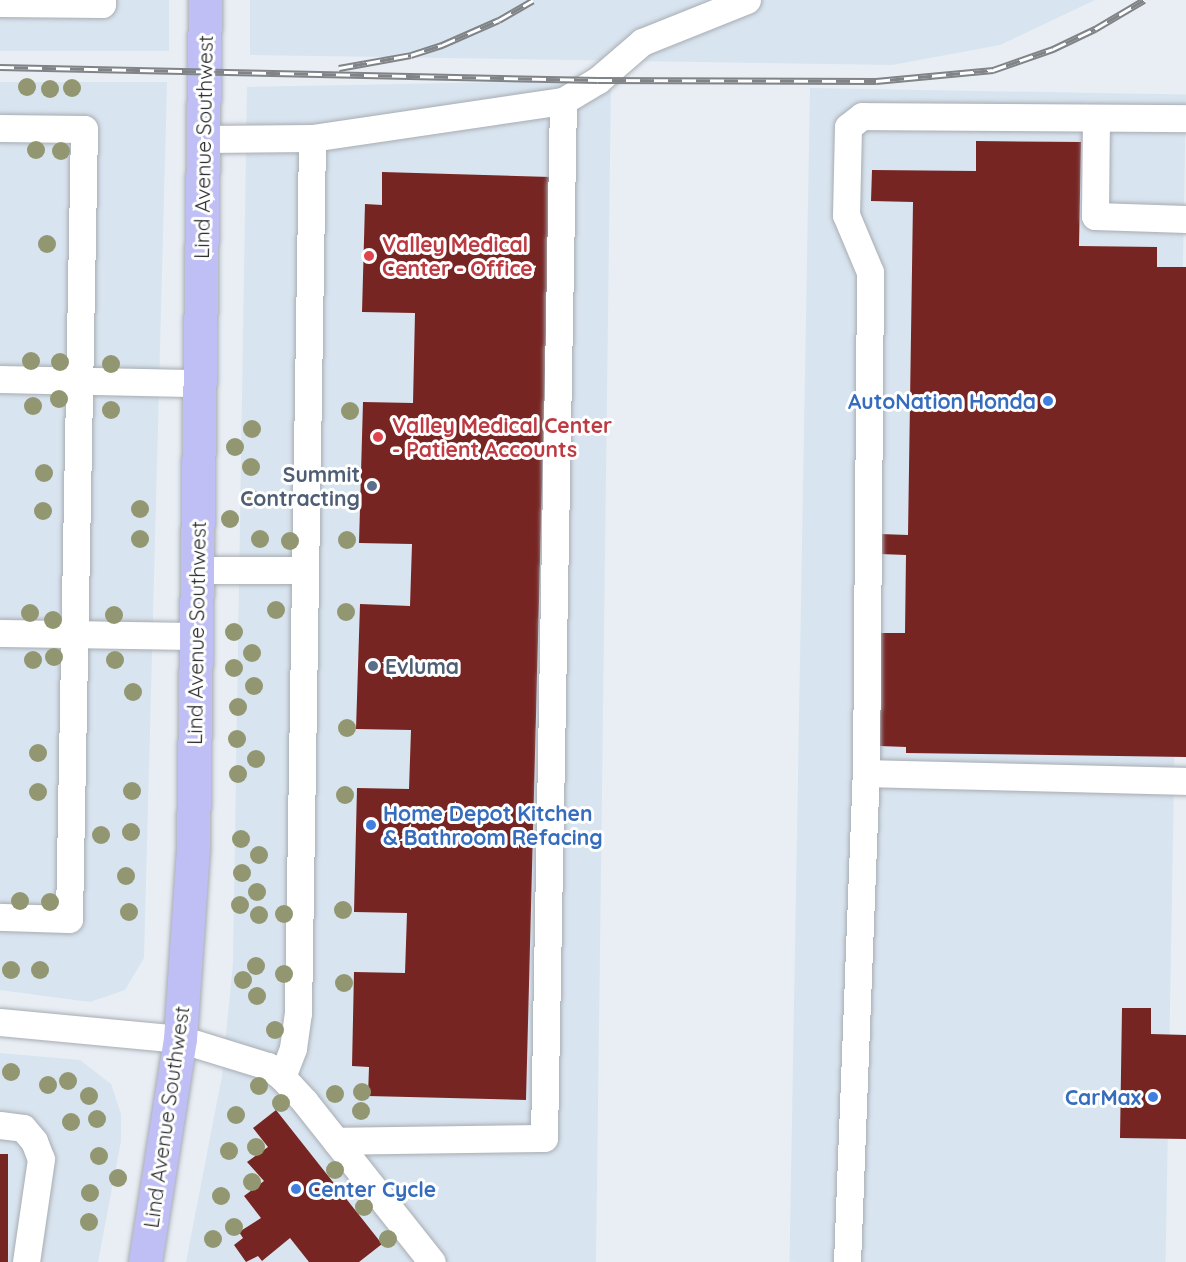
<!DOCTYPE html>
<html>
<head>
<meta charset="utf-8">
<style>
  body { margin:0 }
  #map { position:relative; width:1186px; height:1262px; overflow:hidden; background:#e8eef4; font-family:Quicksand,sans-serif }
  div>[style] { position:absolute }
  .built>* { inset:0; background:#d8e4ef; transform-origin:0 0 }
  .building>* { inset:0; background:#772522; transform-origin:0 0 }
  .roads { filter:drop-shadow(0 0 2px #a7acb2) drop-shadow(0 0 2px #a7acb2) }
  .minor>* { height:27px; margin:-13.5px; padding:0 13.5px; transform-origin:13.5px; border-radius:13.5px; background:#fff }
  .major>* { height:33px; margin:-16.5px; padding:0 16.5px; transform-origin:16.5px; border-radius:16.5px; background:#c0bff5 }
  .rail>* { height:7px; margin-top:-3.5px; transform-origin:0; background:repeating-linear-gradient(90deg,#fff 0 14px,#808487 0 28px); box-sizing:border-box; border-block:2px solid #808487 }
  .trees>* { width:18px; height:18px; margin:-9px; border-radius:50%; background:#929771 }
  .dots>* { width:16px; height:16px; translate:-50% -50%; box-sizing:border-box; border:3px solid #fff; border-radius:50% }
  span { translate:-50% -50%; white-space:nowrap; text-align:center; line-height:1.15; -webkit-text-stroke:6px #fff; paint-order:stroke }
  .street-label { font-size:21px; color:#2b2d2f }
  .health-label { font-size:21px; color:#be3a42; font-weight:700 }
  .left { translate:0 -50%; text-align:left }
  .shop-label { font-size:21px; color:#366cbe; font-weight:700 }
  .right { translate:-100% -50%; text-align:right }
  .service-label { font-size:21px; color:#4e5e75; font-weight:700 }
</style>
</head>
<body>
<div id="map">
  <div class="built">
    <i style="left:0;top:0;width:169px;height:51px"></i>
    <i style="clip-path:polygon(250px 0,1095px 0,1000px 45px,892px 65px,250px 55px)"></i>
    <i style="clip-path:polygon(611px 80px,596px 1262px,186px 1262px,222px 1076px,233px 963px,247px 87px)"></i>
    <i style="clip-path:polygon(0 82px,167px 82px,144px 958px,125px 990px,90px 1002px,0 990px)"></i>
    <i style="left:810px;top:88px;width:376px;height:1174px;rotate:1deg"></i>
    <i style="clip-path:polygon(0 1053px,80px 1060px,111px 1084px,121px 1114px,121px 1141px,98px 1262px,0 1262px)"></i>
  </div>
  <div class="building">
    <i style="clip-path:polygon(976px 141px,1081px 142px,1079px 246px,1157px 247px,1157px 267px,1186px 267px,1186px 757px,906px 753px,906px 747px,880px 746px,881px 633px,905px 633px,906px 555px,880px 554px,880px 534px,908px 535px,913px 202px,871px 201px,872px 170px,976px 171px)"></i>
    <i style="clip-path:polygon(382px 172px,550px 177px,526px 1100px,368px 1096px,369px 1067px,352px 1066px,354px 972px,405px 973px,407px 913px,354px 912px,357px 788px,409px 789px,411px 730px,356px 729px,360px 604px,410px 606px,412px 544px,359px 543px,363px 402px,413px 403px,415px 313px,362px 312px,365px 204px,382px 205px)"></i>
    <i style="clip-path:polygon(1122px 1008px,1151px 1008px,1151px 1034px,1186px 1035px,1186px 1139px,1120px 1138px)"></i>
    <i style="clip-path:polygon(276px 1110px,382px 1244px,359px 1262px,309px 1262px,290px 1238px,262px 1261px,258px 1256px,246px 1262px,234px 1245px,243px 1238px,239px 1232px,261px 1218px,244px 1196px,264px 1181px,247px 1162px,268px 1147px,253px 1128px)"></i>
    <i style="left:0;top:1154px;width:8px;height:108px"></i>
  </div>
  <div class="roads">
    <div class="minor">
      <i style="left:0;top:3px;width:102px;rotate:0.6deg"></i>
      <i style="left:102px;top:4px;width:4px;rotate:-90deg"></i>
      <i style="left:563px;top:101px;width:41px;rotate:-31deg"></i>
      <i style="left:598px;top:80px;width:58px;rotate:-40.8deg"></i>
      <i style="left:642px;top:42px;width:113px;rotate:-21.8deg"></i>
      <i style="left:1096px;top:118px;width:98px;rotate:90.6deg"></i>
      <i style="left:1095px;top:216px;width:91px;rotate:1.9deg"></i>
      <i style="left:0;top:128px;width:84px;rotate:0.7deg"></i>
      <i style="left:84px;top:129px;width:790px;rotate:91.09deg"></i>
      <i style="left:69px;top:919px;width:69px;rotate:-178.3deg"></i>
      <i style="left:203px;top:139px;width:109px;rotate:-0.5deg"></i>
      <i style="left:312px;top:138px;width:254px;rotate:-8.4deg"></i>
      <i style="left:563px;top:101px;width:1037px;rotate:91.05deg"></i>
      <i style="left:544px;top:1138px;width:208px;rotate:179.2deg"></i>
      <i style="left:0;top:379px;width:199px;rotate:1.2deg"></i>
      <i style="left:196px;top:570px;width:109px"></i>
      <i style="left:0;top:633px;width:195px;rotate:0.9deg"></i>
      <i style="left:866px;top:773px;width:320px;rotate:1.4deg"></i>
      <i style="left:0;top:1022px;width:181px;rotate:5.4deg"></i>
      <i style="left:180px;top:1039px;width:92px;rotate:17.1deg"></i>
      <i style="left:268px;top:1066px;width:18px;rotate:38deg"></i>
      <i style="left:282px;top:1077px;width:34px;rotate:47deg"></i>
      <i style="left:305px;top:1102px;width:204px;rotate:51.6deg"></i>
      <i style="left:282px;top:1077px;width:31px;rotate:-69deg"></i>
      <i style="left:293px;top:1048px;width:35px;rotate:-82deg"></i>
      <i style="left:298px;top:1013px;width:875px;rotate:-89.08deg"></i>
      <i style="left:0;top:1125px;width:23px;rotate:7deg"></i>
      <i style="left:23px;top:1128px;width:17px;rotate:50deg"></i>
      <i style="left:34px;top:1141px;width:19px;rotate:69deg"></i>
      <i style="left:41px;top:1159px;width:104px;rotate:98.3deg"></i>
      <i style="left:847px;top:1262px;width:489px;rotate:-87.8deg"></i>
      <i style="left:866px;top:773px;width:501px;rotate:-89.54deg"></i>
      <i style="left:870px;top:272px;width:62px;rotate:-112.8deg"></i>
      <i style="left:846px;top:215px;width:88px;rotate:-88.7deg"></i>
      <i style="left:848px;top:127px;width:18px;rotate:-38deg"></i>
      <i style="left:862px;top:116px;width:324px;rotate:0.4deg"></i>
    </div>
    <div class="major">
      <i style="left:145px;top:1262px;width:226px;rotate:-81.1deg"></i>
      <i style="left:180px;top:1039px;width:193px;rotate:-86.1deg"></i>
      <i style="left:193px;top:846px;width:846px;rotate:-89.19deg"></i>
    </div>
  </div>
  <div class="rail">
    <i style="left:0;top:67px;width:598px;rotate:1.25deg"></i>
    <i style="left:598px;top:80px;width:278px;rotate:0.2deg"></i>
    <i style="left:876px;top:81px;width:118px;rotate:-5.4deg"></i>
    <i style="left:993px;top:70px;width:64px;rotate:-19.3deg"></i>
    <i style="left:1053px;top:49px;width:47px;rotate:-25.5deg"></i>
    <i style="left:1095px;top:29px;width:57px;rotate:-30.6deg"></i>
    <i style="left:339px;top:68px;width:73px;rotate:-10.2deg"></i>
    <i style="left:411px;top:55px;width:33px;rotate:-18deg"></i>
    <i style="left:442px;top:45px;width:62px;rotate:-23.7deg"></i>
    <i style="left:499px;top:20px;width:39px;rotate:-30deg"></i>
  </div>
  <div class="trees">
    <i style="left:27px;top:87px"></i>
    <i style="left:72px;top:88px"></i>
    <i style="left:50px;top:89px"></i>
    <i style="left:36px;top:150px"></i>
    <i style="left:61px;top:151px"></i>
    <i style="left:47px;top:244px"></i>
    <i style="left:31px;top:361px"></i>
    <i style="left:60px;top:362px"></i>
    <i style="left:111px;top:364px"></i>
    <i style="left:59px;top:399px"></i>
    <i style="left:33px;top:406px"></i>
    <i style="left:111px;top:410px"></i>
    <i style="left:350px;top:411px"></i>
    <i style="left:252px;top:429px"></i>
    <i style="left:235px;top:447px"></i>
    <i style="left:251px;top:467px"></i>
    <i style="left:44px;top:473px"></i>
    <i style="left:252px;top:499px"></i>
    <i style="left:140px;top:509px"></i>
    <i style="left:43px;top:511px"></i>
    <i style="left:230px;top:519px"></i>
    <i style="left:140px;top:539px"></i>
    <i style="left:260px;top:539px"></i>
    <i style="left:347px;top:540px"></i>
    <i style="left:290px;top:541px"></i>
    <i style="left:276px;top:610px"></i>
    <i style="left:346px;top:612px"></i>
    <i style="left:30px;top:613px"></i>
    <i style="left:114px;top:615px"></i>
    <i style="left:53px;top:620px"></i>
    <i style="left:234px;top:632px"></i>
    <i style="left:252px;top:653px"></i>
    <i style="left:54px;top:657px"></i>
    <i style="left:33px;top:660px"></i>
    <i style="left:115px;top:660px"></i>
    <i style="left:234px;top:668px"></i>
    <i style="left:254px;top:686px"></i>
    <i style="left:133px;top:692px"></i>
    <i style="left:238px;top:707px"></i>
    <i style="left:347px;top:728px"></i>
    <i style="left:237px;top:739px"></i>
    <i style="left:38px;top:753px"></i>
    <i style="left:256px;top:759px"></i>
    <i style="left:238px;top:774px"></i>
    <i style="left:132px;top:791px"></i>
    <i style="left:38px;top:792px"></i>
    <i style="left:345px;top:795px"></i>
    <i style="left:131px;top:832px"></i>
    <i style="left:101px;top:835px"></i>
    <i style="left:241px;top:839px"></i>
    <i style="left:259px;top:855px"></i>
    <i style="left:242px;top:873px"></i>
    <i style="left:126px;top:876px"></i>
    <i style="left:257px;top:892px"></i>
    <i style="left:20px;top:901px"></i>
    <i style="left:50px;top:902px"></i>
    <i style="left:240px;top:905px"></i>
    <i style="left:343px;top:910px"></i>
    <i style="left:129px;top:912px"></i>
    <i style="left:284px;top:914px"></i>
    <i style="left:259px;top:915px"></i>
    <i style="left:256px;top:966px"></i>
    <i style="left:11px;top:970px"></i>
    <i style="left:40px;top:970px"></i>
    <i style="left:284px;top:974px"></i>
    <i style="left:243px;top:980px"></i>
    <i style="left:344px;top:983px"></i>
    <i style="left:257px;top:996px"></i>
    <i style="left:275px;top:1030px"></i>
    <i style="left:11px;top:1072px"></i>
    <i style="left:68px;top:1081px"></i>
    <i style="left:48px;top:1085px"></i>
    <i style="left:259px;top:1086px"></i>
    <i style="left:362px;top:1092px"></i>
    <i style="left:335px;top:1094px"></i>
    <i style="left:89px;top:1096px"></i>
    <i style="left:281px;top:1103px"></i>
    <i style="left:361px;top:1111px"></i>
    <i style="left:236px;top:1115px"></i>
    <i style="left:97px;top:1119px"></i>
    <i style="left:71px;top:1122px"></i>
    <i style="left:256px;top:1147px"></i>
    <i style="left:229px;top:1151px"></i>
    <i style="left:99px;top:1156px"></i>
    <i style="left:335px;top:1170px"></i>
    <i style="left:118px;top:1178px"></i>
    <i style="left:252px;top:1182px"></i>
    <i style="left:90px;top:1193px"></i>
    <i style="left:221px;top:1196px"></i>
    <i style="left:364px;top:1207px"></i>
    <i style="left:89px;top:1222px"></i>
    <i style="left:234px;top:1227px"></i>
    <i style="left:213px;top:1239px"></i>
    <i style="left:388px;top:1239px"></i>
  </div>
  <div class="dots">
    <i style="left:369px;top:256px;background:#e0444e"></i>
    <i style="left:1048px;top:401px;background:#3f7fe0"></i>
    <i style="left:378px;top:437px;background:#e0444e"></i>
    <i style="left:372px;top:486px;background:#5c6f8a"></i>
    <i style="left:373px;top:666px;background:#5c6f8a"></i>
    <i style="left:371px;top:825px;background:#3f7fe0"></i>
    <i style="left:1153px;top:1097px;background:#3f7fe0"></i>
    <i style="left:296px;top:1189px;background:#3f7fe0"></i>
  </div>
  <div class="street-label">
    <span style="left:203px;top:147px;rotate:-89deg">Lind Avenue Southwest</span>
    <span style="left:196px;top:633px;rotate:-89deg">Lind Avenue Southwest</span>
    <span style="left:166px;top:1117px;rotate:-82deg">Lind Avenue Southwest</span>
  </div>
  <div class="health-label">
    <span class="left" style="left:382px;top:256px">Valley Medical<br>Center - Office</span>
    <span class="left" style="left:392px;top:437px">Valley Medical Center<br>- Patient Accounts</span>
  </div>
  <div class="shop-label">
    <span class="right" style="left:1036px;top:401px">AutoNation Honda</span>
    <span class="left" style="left:383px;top:825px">Home Depot Kitchen<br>&amp; Bathroom Refacing</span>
    <span class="right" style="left:1141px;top:1097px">CarMax</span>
    <span class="left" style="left:308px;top:1189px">Center Cycle</span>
  </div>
  <div class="service-label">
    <span class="right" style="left:360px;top:486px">Summit<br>Contracting</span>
    <span class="left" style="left:385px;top:666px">Evluma</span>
  </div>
</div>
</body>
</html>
